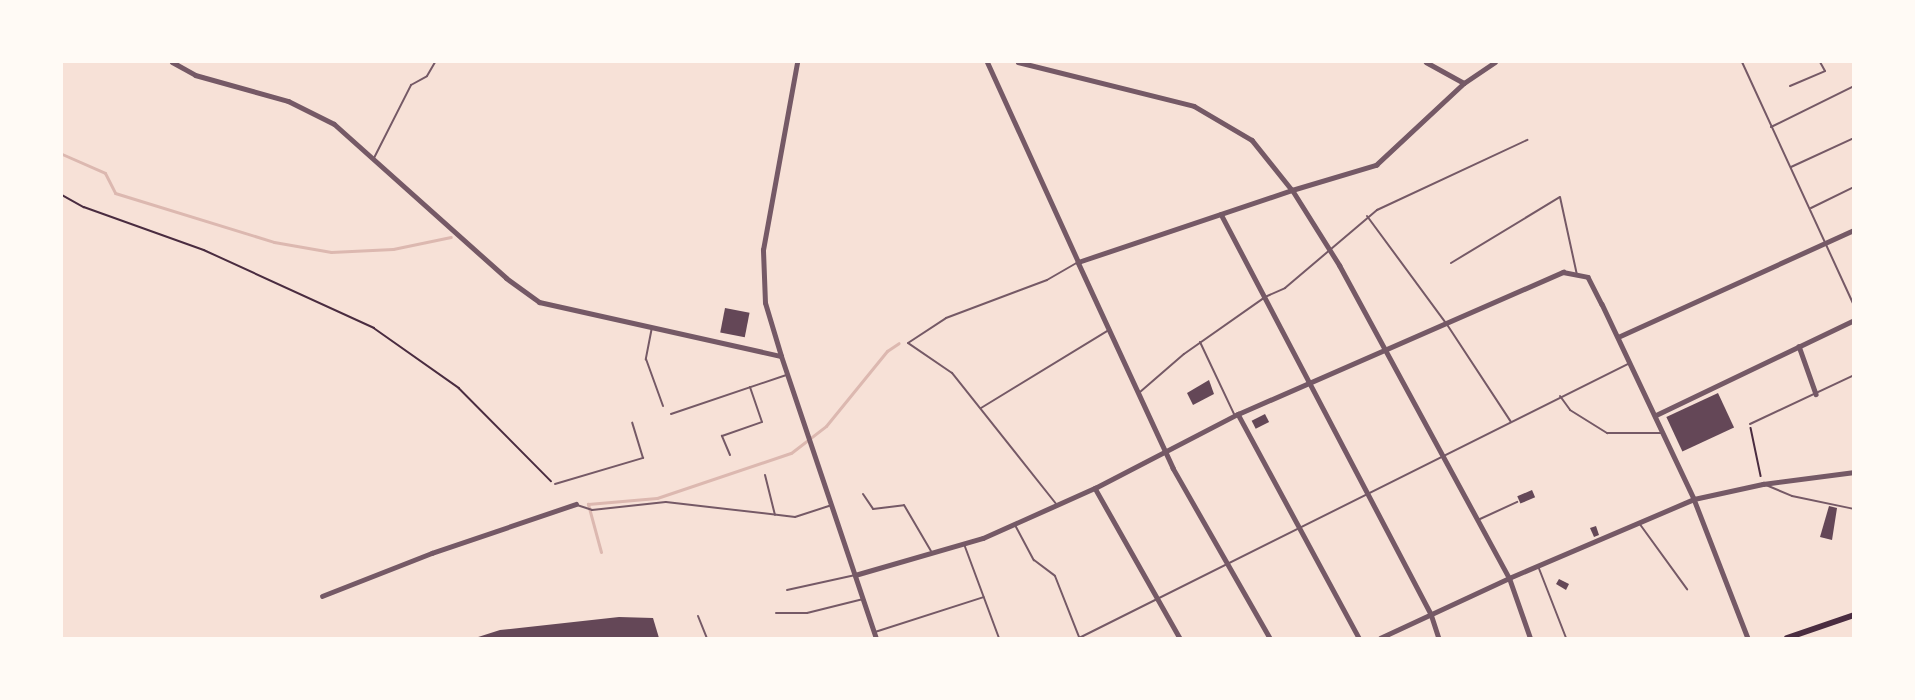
<!DOCTYPE html>
<html>
<head>
<meta charset="utf-8">
<style>
  body { margin:0 }
  #map { position:relative; width:1915px; height:700px; overflow:hidden; background:#f7e1d7; font-family:Rubik,sans-serif }
  div>[style] { position:absolute }
  .stream>* { height:3px; margin:-1.5px; padding:0 1.5px; transform-origin:1.5px; border-radius:1.5px; background:#dcb8b0 }
  .building>* { inset:0; background:#644757; transform-origin:0 0 }
  .path>* { height:1.5px; margin:-0.75px; padding:0 0.75px; transform-origin:0.75px; border-radius:0.75px; background:#4a2c40 }
  .service>* { height:2px; margin:-1px; padding:0 1px; transform-origin:1px; border-radius:1px; background:#755966 }
  .minor>* { height:4.5px; margin:-2.25px; padding:0 2.25px; transform-origin:2.25px; border-radius:2.25px; background:#755966 }
  .tertiary>* { height:5px; margin:-2.5px; padding:0 2.5px; transform-origin:2.5px; border-radius:2.5px; background:#755966 }
  .secondary>* { height:6px; margin:-3px; padding:0 3px; transform-origin:3px; border-radius:3px; background:#4a2c40 }
  span { translate:-50% -50%; white-space:nowrap; text-align:center; line-height:1.15; -webkit-text-stroke:5px #fffaf5; paint-order:stroke }
  .frame { position:absolute; inset:0; border:63px solid #fffaf5; pointer-events:none }
</style>
</head>
<body>
<div id="map">
  <div class="stream">
    <i style="left:62px;top:154px;width:47px;rotate:23.8deg"></i>
    <i style="left:105px;top:173px;width:22px;rotate:63deg"></i>
    <i style="left:115px;top:193px;width:166px;rotate:17.1deg"></i>
    <i style="left:274px;top:242px;width:58px;rotate:10deg"></i>
    <i style="left:331px;top:252px;width:62px;rotate:-2.8deg"></i>
    <i style="left:393px;top:249px;width:59px;rotate:-11.7deg"></i>
    <i style="left:601px;top:552px;width:50px;rotate:-105.2deg"></i>
    <i style="left:588px;top:504px;width:69px;rotate:-5deg"></i>
    <i style="left:657px;top:498px;width:141px;rotate:-18.6deg"></i>
    <i style="left:791px;top:453px;width:44px;rotate:-37.6deg"></i>
    <i style="left:826px;top:426px;width:97px;rotate:-50.9deg"></i>
    <i style="left:887px;top:351px;width:14px;rotate:-34deg"></i>
  </div>
  <div class="building">
    <i style="left:725px;top:308px;width:25px;height:25px;rotate:11deg"></i>
    <i style="clip-path:polygon(1209px 380px,1214px 394px,1193px 405px,1187px 393px)"></i>
    <i style="left:1718px;top:393px;width:38px;height:57px;rotate:65deg"></i>
    <i style="left:1265px;top:414px;width:9px;height:15px;rotate:63deg"></i>
    <i style="left:1532px;top:490px;width:8px;height:16px;rotate:67deg"></i>
    <i style="clip-path:polygon(1829px 506px,1837px 508px,1832px 540px,1820px 537px)"></i>
    <i style="clip-path:polygon(1596px 526px,1599px 535px,1594px 537px,1590px 528px)"></i>
    <i style="clip-path:polygon(1559px 579px,1569px 584px,1566px 590px,1556px 584px)"></i>
    <i style="clip-path:polygon(619px 617px,653px 618px,659px 638px,475px 638px,500px 630px)"></i>
  </div>
  <div class="path">
    <i style="left:62px;top:195px;width:25px;rotate:29deg"></i>
    <i style="left:84px;top:207px;width:127px;rotate:19.7deg"></i>
    <i style="left:204px;top:250px;width:187px;rotate:24.6deg"></i>
    <i style="left:374px;top:328px;width:104px;rotate:35.2deg"></i>
    <i style="left:459px;top:388px;width:131px;rotate:45.3deg"></i>
    <i style="left:1751px;top:428px;width:49px;rotate:78.2deg"></i>
  </div>
  <div class="service">
    <i style="left:1742px;top:62px;width:268px;rotate:65.3deg"></i>
    <i style="left:1790px;top:86px;width:38px;rotate:-23deg"></i>
    <i style="left:1825px;top:71px;width:10px;rotate:-119deg"></i>
    <i style="left:1771px;top:127px;width:93px;rotate:-26.3deg"></i>
    <i style="left:374px;top:158px;width:82px;rotate:-63.1deg"></i>
    <i style="left:411px;top:85px;width:18px;rotate:-29deg"></i>
    <i style="left:427px;top:76px;width:16px;rotate:-60deg"></i>
    <i style="left:1791px;top:167px;width:69px;rotate:-24.7deg"></i>
    <i style="left:1811px;top:208px;width:48px;rotate:-26deg"></i>
    <i style="left:1367px;top:216px;width:133px;rotate:53.6deg"></i>
    <i style="left:1446px;top:323px;width:118px;rotate:56.7deg"></i>
    <i style="left:1451px;top:263px;width:127px;rotate:-31.2deg"></i>
    <i style="left:1560px;top:197px;width:80px;rotate:77.7deg"></i>
    <i style="left:652px;top:327px;width:33px;rotate:101deg"></i>
    <i style="left:646px;top:359px;width:50px;rotate:70.1deg"></i>
    <i style="left:1200px;top:342px;width:82px;rotate:64.7deg"></i>
    <i style="left:1140px;top:392px;width:58px;rotate:-40.8deg"></i>
    <i style="left:1184px;top:354px;width:99px;rotate:-35.1deg"></i>
    <i style="left:1265px;top:297px;width:22px;rotate:-24deg"></i>
    <i style="left:1285px;top:288px;width:121px;rotate:-40.3deg"></i>
    <i style="left:1377px;top:210px;width:166px;rotate:-25deg"></i>
    <i style="left:1560px;top:396px;width:17px;rotate:54deg"></i>
    <i style="left:1570px;top:410px;width:44px;rotate:31.9deg"></i>
    <i style="left:1607px;top:433px;width:55px"></i>
    <i style="left:981px;top:408px;width:150px;rotate:-31.4deg"></i>
    <i style="left:671px;top:414px;width:121px;rotate:-18.7deg"></i>
    <i style="left:1750px;top:424px;width:115px;rotate:-25.2deg"></i>
    <i style="left:730px;top:455px;width:21px;rotate:-113deg"></i>
    <i style="left:722px;top:436px;width:42px;rotate:-19.3deg"></i>
    <i style="left:762px;top:422px;width:37px;rotate:-109deg"></i>
    <i style="left:765px;top:475px;width:41px;rotate:76deg"></i>
    <i style="left:555px;top:484px;width:92px;rotate:-16.5deg"></i>
    <i style="left:643px;top:458px;width:37px;rotate:-107deg"></i>
    <i style="left:1766px;top:485px;width:28px;rotate:23deg"></i>
    <i style="left:1792px;top:496px;width:63px;rotate:11.8deg"></i>
    <i style="left:863px;top:494px;width:18px;rotate:56deg"></i>
    <i style="left:873px;top:509px;width:31px;rotate:-7deg"></i>
    <i style="left:904px;top:505px;width:53px;rotate:59.6deg"></i>
    <i style="left:577px;top:505px;width:16px;rotate:18deg"></i>
    <i style="left:592px;top:510px;width:74px;rotate:-6.2deg"></i>
    <i style="left:666px;top:502px;width:130px;rotate:6.6deg"></i>
    <i style="left:795px;top:517px;width:38px;rotate:-18deg"></i>
    <i style="left:1057px;top:505px;width:169px;rotate:-128.5deg"></i>
    <i style="left:952px;top:373px;width:53px;rotate:-145.7deg"></i>
    <i style="left:908px;top:343px;width:45px;rotate:-33.3deg"></i>
    <i style="left:946px;top:318px;width:108px;rotate:-20.6deg"></i>
    <i style="left:1047px;top:280px;width:36px;rotate:-30deg"></i>
    <i style="left:1480px;top:519px;width:41px;rotate:-24.7deg"></i>
    <i style="left:1639px;top:523px;width:82px;rotate:54deg"></i>
    <i style="left:1015px;top:525px;width:40px;rotate:62deg"></i>
    <i style="left:1034px;top:560px;width:26px;rotate:37deg"></i>
    <i style="left:1055px;top:576px;width:66px;rotate:68.5deg"></i>
    <i style="left:964px;top:544px;width:100px;rotate:69.6deg"></i>
    <i style="left:1538px;top:566px;width:77px;rotate:68.7deg"></i>
    <i style="left:787px;top:590px;width:70px;rotate:-12.4deg"></i>
    <i style="left:776px;top:613px;width:31px"></i>
    <i style="left:807px;top:613px;width:58px;rotate:-14deg"></i>
    <i style="left:698px;top:616px;width:24px;rotate:68deg"></i>
    <i style="left:875px;top:632px;width:114px;rotate:-17.8deg"></i>
    <i style="left:1079px;top:638px;width:616px;rotate:-26.52deg"></i>
  </div>
  <div class="minor">
    <i style="left:1018px;top:62px;width:181px;rotate:14deg"></i>
    <i style="left:1194px;top:106px;width:67px;rotate:30.4deg"></i>
    <i style="left:1252px;top:140px;width:64px;rotate:51.3deg"></i>
    <i style="left:1292px;top:190px;width:88px;rotate:-16.6deg"></i>
    <i style="left:1376px;top:165px;width:120px;rotate:-43deg"></i>
    <i style="left:1464px;top:83px;width:37px;rotate:-34deg"></i>
    <i style="left:1426px;top:62px;width:43px;rotate:28.9deg"></i>
    <i style="left:1221px;top:214px;width:452px;rotate:62.3deg"></i>
    <i style="left:1431px;top:614px;width:25px;rotate:72deg"></i>
    <i style="left:1078px;top:262px;width:227px;rotate:65.2deg"></i>
    <i style="left:1173px;top:468px;width:196px;rotate:60.3deg"></i>
    <i style="left:1618px;top:337px;width:259px;rotate:-24.4deg"></i>
    <i style="left:1799px;top:346px;width:51px;rotate:70.5deg"></i>
    <i style="left:781px;top:356px;width:55px;rotate:-106.8deg"></i>
    <i style="left:765px;top:303px;width:53px;rotate:-92.2deg"></i>
    <i style="left:763px;top:250px;width:191px;rotate:-79.7deg"></i>
    <i style="left:1238px;top:414px;width:255px;rotate:61.6deg"></i>
    <i style="left:1656px;top:415px;width:220px;rotate:-25.6deg"></i>
    <i style="left:1095px;top:488px;width:172px;rotate:60.5deg"></i>
    <i style="left:855px;top:575px;width:133px;rotate:-16.1deg"></i>
    <i style="left:983px;top:538px;width:123px;rotate:-24.1deg"></i>
    <i style="left:1095px;top:488px;width:161px;rotate:-27.4deg"></i>
    <i style="left:1238px;top:414px;width:355px;rotate:-23.6deg"></i>
    <i style="left:1563px;top:272px;width:25px;rotate:11deg"></i>
    <i style="left:1588px;top:277px;width:30px;rotate:63deg"></i>
    <i style="left:1602px;top:304px;width:216px;rotate:64.7deg"></i>
    <i style="left:1694px;top:499px;width:149px;rotate:68.8deg"></i>
    <i style="left:322px;top:596px;width:118px;rotate:-21.4deg"></i>
    <i style="left:432px;top:553px;width:152px;rotate:-18.8deg"></i>
    <i style="left:1380px;top:638px;width:142px;rotate:-24.9deg"></i>
    <i style="left:1509px;top:578px;width:201px;rotate:-23.1deg"></i>
    <i style="left:1694px;top:499px;width:71px;rotate:-12.3deg"></i>
    <i style="left:1763px;top:484px;width:92px;rotate:-7.5deg"></i>
  </div>
  <div class="tertiary">
    <i style="left:172px;top:62px;width:26px;rotate:29deg"></i>
    <i style="left:195px;top:75px;width:97px;rotate:15.6deg"></i>
    <i style="left:288px;top:101px;width:51px;rotate:26.6deg"></i>
    <i style="left:334px;top:124px;width:231px;rotate:41.8deg"></i>
    <i style="left:506px;top:278px;width:41px;rotate:36deg"></i>
    <i style="left:539px;top:302px;width:248px;rotate:12.6deg"></i>
    <i style="left:781px;top:356px;width:298px;rotate:71.4deg"></i>
    <i style="left:987px;top:62px;width:220px;rotate:65.5deg"></i>
    <i style="left:1078px;top:262px;width:226px;rotate:-18.6deg"></i>
    <i style="left:1292px;top:190px;width:89px;rotate:57.9deg"></i>
    <i style="left:1339px;top:265px;width:356px;rotate:61.5deg"></i>
    <i style="left:1509px;top:578px;width:64px;rotate:70.7deg"></i>
  </div>
  <div class="secondary">
    <i style="left:1787px;top:638px;width:71px;rotate:-18.9deg"></i>
  </div>
  <div class="frame"></div>
</div>
</body>
</html>
